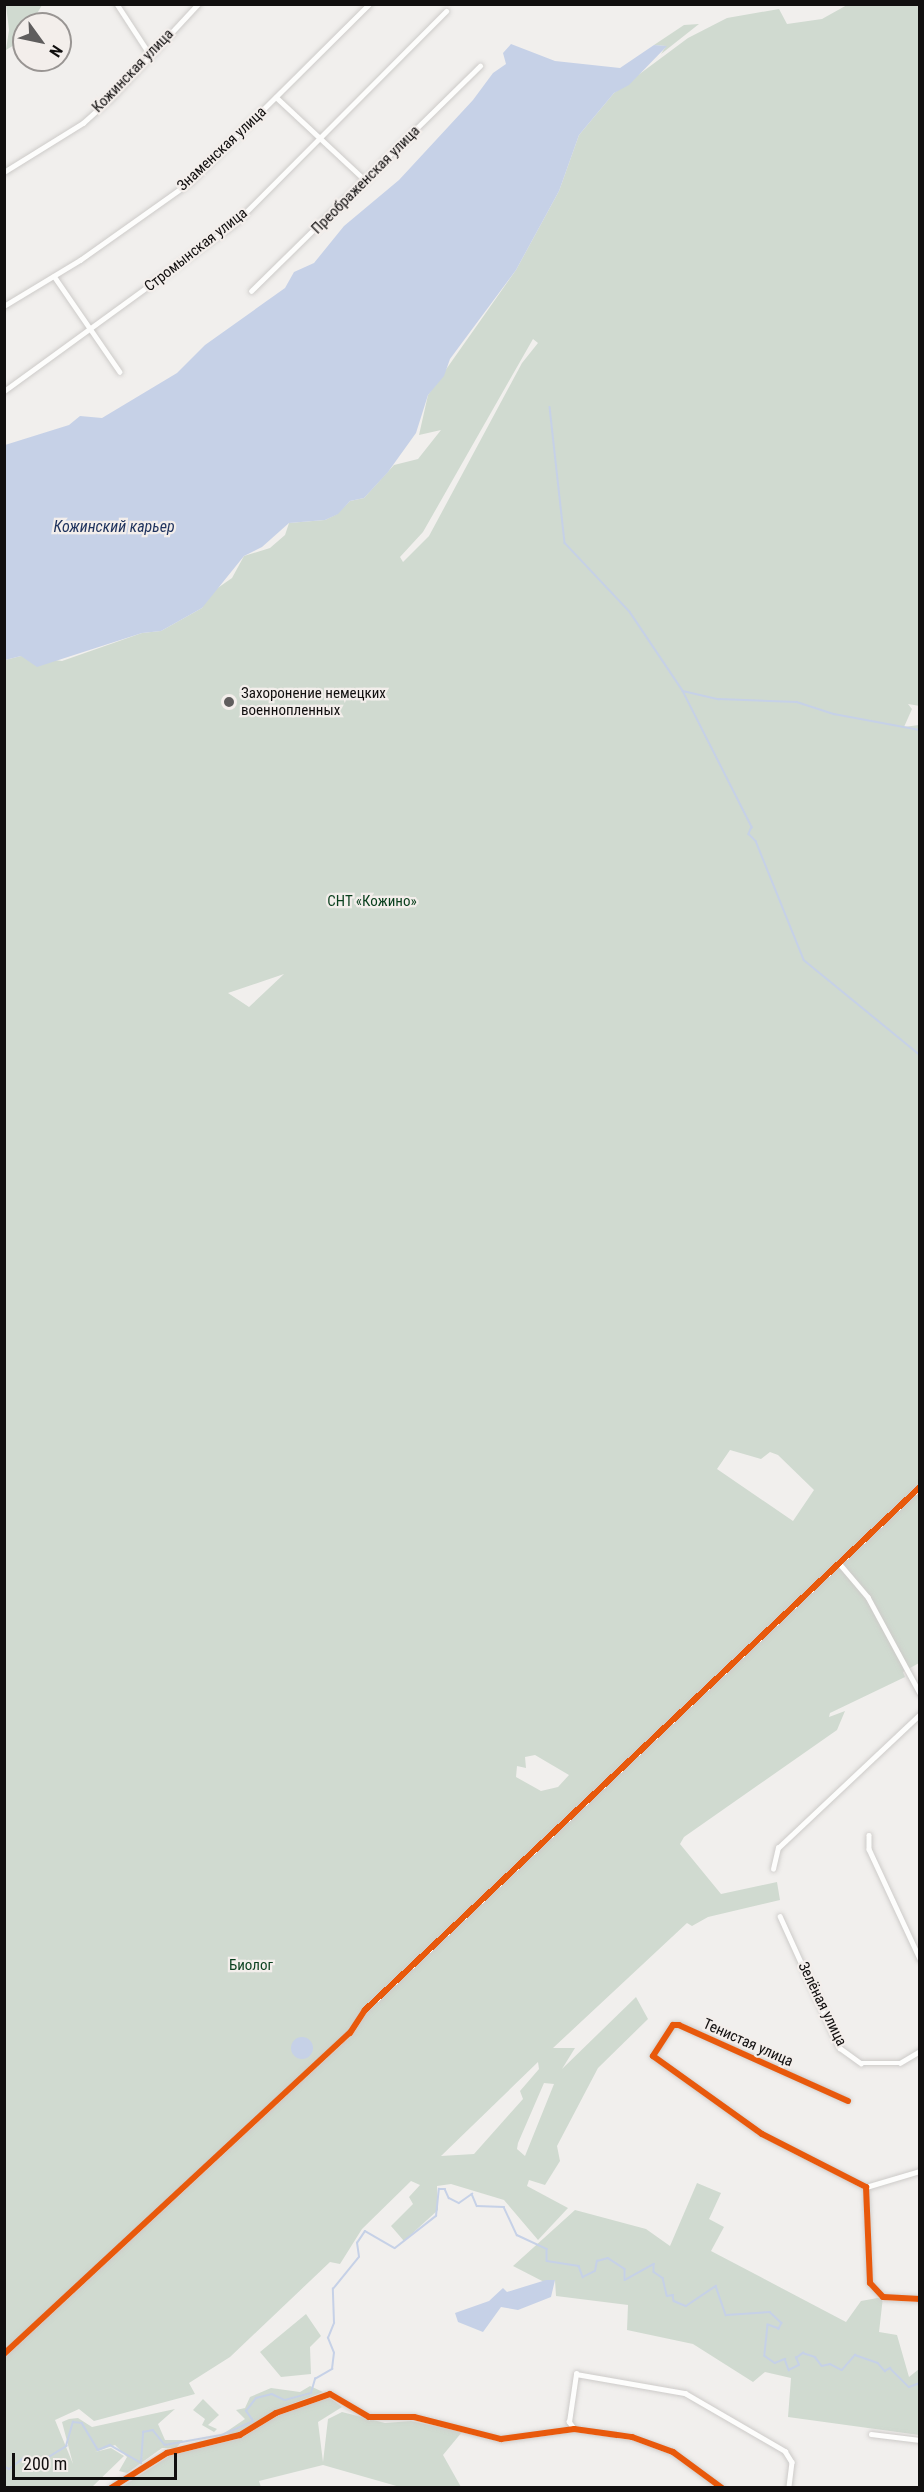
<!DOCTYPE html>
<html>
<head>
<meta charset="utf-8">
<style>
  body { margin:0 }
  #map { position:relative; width:924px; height:2492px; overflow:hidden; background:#f1efed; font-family:"Roboto Condensed",sans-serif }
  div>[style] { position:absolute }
  .green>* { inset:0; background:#d0dad0 }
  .water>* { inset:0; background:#c6d1e7 }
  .round { border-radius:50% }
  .stream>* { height:1.5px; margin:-0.75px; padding:0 0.75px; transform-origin:0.75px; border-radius:0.75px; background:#c6d1e7 }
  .roads { filter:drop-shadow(0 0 2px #cdcbc9) drop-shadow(0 0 2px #cdcbc9) }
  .street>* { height:4.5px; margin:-2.25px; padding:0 2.25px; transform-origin:2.25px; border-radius:2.25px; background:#fdfdfc }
  .cycleway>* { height:6px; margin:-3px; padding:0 3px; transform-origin:3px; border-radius:3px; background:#e8590c }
  .dots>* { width:16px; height:16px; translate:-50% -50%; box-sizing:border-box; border:3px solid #f3eeeb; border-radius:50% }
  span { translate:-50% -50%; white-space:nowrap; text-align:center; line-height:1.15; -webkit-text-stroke:4.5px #f3eeeb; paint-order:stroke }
  .street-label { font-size:15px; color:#110f0f }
  .poi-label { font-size:15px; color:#110f0f }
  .left { translate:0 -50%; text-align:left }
  .park-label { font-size:15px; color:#093f1d }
  .water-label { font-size:16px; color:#1e325d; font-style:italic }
  .frame { position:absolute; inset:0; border:6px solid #110f0f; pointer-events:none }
  .north { position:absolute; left:12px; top:12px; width:60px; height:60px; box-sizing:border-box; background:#f3eeeb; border:2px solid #999593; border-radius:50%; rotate:123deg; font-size:16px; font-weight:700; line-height:24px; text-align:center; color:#110f0f }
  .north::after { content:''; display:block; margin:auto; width:21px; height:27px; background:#5f5d5d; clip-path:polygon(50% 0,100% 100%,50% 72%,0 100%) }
  .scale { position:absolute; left:12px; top:2453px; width:165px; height:27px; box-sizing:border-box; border:3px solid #110f0f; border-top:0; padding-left:8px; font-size:18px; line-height:21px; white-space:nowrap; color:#110f0f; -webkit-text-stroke:4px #f3eeeb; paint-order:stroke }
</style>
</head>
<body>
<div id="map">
  <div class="green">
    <i style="clip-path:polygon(6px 5px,42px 5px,31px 24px,24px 24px,24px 39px,6px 50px,9px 30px)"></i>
    <i style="clip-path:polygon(evenodd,847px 5px,919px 5px,920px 706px,908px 704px,912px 709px,904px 727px,919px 725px,919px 1663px,903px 1672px,905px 1677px,830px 1713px,829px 1717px,845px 1711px,837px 1730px,684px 1837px,680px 1844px,721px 1894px,777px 1882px,780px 1900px,708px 1917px,692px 1926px,687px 1923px,553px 2048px,575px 2048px,562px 2069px,636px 1997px,648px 2019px,598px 2068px,557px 2146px,560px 2161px,545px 2185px,529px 2180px,527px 2186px,568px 2208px,538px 2240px,504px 2200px,451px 2184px,437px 2186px,438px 2210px,404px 2241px,391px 2226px,413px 2204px,409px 2197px,420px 2185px,411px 2181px,362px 2229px,340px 2264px,330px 2262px,230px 2357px,189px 2383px,195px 2394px,94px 2421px,79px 2409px,55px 2420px,73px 2464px,62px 2422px,69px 2419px,78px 2418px,92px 2427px,175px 2409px,158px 2424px,165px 2440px,183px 2440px,176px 2448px,162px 2448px,127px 2473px,119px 2471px,127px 2457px,115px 2445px,95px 2452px,111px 2448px,124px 2456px,92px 2487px,5px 2487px,5px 660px,21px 656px,62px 661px,142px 633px,161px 631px,202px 608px,209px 594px,232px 578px,244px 556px,270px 548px,285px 535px,289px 523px,325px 520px,337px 514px,350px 501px,364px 498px,394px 465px,418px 459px,441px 430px,419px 435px,428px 395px,516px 270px,559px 191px,579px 135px,614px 93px,688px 38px,727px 18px,779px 9px,787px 24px,822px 19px,847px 5px,533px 339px,538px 343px,522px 363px,429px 536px,403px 562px,400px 557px,423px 532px,533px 339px,847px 5px,284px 974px,249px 1007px,228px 993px,284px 974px,847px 5px,730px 1450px,761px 1459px,770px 1452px,778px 1455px,814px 1490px,793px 1521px,717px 1469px,730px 1450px,847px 5px,535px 1755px,569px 1775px,558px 1787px,541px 1791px,516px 1777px,517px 1766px,526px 1768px,525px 1757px,535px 1755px,847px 5px,538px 2062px,539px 2069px,520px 2091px,523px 2099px,474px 2154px,441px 2156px,538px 2062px,847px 5px,544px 2083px,554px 2084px,525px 2156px,517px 2149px,518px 2143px,544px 2083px)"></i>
    <i style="clip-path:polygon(699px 24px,661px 54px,666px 46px,654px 45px,684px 25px)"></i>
    <i style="clip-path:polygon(697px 2183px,721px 2193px,709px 2219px,724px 2227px,711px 2251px,846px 2322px,861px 2301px,883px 2297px,879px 2332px,897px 2335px,909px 2377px,919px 2369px,919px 2435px,788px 2417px,791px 2378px,765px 2372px,753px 2382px,693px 2344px,627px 2330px,628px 2305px,556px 2296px,555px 2280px,548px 2284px,513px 2266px,575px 2210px,646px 2229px,670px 2246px)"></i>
    <i style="clip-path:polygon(306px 2314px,321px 2336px,310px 2347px,311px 2374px,281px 2377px,260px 2352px)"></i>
    <i style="clip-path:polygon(310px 2386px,323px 2392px,281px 2408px,237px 2434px,223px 2434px,245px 2419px,236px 2410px,245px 2408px,250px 2397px,271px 2388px,300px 2392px)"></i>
    <i style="clip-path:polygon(330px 2398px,342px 2407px,318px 2422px,323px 2462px,328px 2419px,342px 2412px,385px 2423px,411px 2421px,462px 2432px,443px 2455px,461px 2487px,400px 2487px,323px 2465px,259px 2481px,261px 2487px,120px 2488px,171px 2455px,239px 2439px,285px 2410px)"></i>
    <i style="clip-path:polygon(203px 2399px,219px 2415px,208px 2425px,217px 2429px,214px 2432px,202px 2425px,205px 2419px,193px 2410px)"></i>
  </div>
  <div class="water">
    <i style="clip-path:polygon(511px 44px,555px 61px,620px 68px,654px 45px,667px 46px,629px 85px,614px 93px,579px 135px,559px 191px,516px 270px,450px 359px,444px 376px,428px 395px,416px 433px,388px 472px,364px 498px,350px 501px,338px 514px,325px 520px,289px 523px,262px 547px,244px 556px,202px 608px,161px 631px,142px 633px,37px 667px,21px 656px,5px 660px,5px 445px,69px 425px,80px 416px,102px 418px,177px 373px,205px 345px,285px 288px,294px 272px,314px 263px,344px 226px,399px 180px,473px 100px,493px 73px,506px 64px,503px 53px)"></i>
    <i class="round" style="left:291px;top:2037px;width:22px;height:22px"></i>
    <i style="clip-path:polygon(546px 2280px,555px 2280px,551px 2297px,518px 2310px,501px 2307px,483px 2332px,458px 2322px,455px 2313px,489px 2301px,503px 2288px,507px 2292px)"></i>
  </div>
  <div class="stream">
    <i style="left:550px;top:407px;width:137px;rotate:83.7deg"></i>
    <i style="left:565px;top:543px;width:95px;rotate:46.7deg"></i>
    <i style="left:630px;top:612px;width:95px;rotate:56.1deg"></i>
    <i style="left:683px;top:691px;width:153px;rotate:63.1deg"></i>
    <i style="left:752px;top:827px;width:8px;rotate:113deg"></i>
    <i style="left:749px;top:834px;width:10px;rotate:45deg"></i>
    <i style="left:756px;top:841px;width:128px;rotate:68deg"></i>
    <i style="left:804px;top:960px;width:150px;rotate:39.3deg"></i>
    <i style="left:683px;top:691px;width:37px;rotate:13deg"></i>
    <i style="left:719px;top:699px;width:78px;rotate:2.2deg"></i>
    <i style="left:797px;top:702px;width:39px;rotate:18deg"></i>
    <i style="left:834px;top:714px;width:87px;rotate:10.5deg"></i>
    <i style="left:4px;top:2430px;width:12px;rotate:90deg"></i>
    <i style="left:4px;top:2466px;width:6px;rotate:31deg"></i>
    <i style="left:9px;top:2469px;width:20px;rotate:-37deg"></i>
    <i style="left:25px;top:2457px;width:14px;rotate:36deg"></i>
    <i style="left:36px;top:2465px;width:36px;rotate:-32deg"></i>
    <i style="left:66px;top:2446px;width:25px;rotate:-74deg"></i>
    <i style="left:73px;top:2422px;width:9px;rotate:6deg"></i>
    <i style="left:82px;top:2423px;width:31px;rotate:59deg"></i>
    <i style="left:98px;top:2450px;width:13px;rotate:-23deg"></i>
    <i style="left:110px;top:2445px;width:36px;rotate:30deg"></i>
    <i style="left:141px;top:2463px;width:31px;rotate:-86deg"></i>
    <i style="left:143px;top:2432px;width:10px;rotate:-11deg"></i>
    <i style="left:153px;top:2430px;width:19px;rotate:51deg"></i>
    <i style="left:165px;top:2445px;width:58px;rotate:-10deg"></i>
    <i style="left:222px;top:2435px;width:34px;rotate:-24deg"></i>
    <i style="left:253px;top:2421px;width:12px;rotate:-125deg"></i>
    <i style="left:246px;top:2411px;width:16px;rotate:-52deg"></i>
    <i style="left:256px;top:2398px;width:16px;rotate:-14deg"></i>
    <i style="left:272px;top:2394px;width:14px;rotate:25deg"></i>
    <i style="left:285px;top:2400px;width:27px;rotate:-15deg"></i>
    <i style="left:311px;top:2393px;width:15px;rotate:-74deg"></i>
    <i style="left:315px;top:2379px;width:20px;rotate:-30deg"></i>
    <i style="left:332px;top:2369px;width:16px;rotate:-83deg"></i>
    <i style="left:334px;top:2353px;width:16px;rotate:-112deg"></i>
    <i style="left:328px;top:2338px;width:16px;rotate:-68deg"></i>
    <i style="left:334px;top:2323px;width:34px;rotate:-92deg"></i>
    <i style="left:333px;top:2289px;width:41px;rotate:-50.9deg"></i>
    <i style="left:359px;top:2257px;width:14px;rotate:-98deg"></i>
    <i style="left:357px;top:2243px;width:14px;rotate:-56deg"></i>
    <i style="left:365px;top:2231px;width:34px;rotate:30deg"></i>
    <i style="left:395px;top:2248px;width:52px;rotate:-38deg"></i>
    <i style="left:436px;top:2216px;width:27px;rotate:-84deg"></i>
    <i style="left:439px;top:2189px;width:6px"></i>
    <i style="left:445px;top:2189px;width:10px;rotate:66deg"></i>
    <i style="left:449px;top:2198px;width:11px;rotate:27deg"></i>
    <i style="left:459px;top:2203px;width:16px;rotate:-35deg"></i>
    <i style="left:472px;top:2194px;width:13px;rotate:67deg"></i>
    <i style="left:477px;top:2206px;width:27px;rotate:2deg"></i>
    <i style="left:504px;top:2207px;width:31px;rotate:65deg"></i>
    <i style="left:517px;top:2235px;width:33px;rotate:25deg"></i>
    <i style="left:547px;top:2249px;width:12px;rotate:90deg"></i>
    <i style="left:547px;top:2261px;width:32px;rotate:9deg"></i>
    <i style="left:579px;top:2266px;width:12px;rotate:70deg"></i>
    <i style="left:583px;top:2277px;width:13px;rotate:-27deg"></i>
    <i style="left:595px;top:2271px;width:10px;rotate:-79deg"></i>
    <i style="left:597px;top:2261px;width:11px;rotate:-15deg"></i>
    <i style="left:608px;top:2258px;width:20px;rotate:33deg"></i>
    <i style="left:625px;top:2269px;width:11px;rotate:90deg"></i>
    <i style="left:625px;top:2280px;width:33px;rotate:-29deg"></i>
    <i style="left:654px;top:2264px;width:8px;rotate:90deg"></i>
    <i style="left:654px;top:2272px;width:11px;rotate:34deg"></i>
    <i style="left:663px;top:2278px;width:18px;rotate:77deg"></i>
    <i style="left:667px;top:2296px;width:6px;rotate:-9deg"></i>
    <i style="left:673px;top:2295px;width:6px;rotate:81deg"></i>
    <i style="left:674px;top:2301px;width:13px;rotate:23deg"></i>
    <i style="left:686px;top:2306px;width:36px;rotate:-34deg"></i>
    <i style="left:716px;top:2286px;width:31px;rotate:71deg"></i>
    <i style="left:726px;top:2315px;width:44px;rotate:-3.9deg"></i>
    <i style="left:770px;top:2312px;width:16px;rotate:43deg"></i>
    <i style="left:782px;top:2323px;width:7px;rotate:117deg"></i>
    <i style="left:779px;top:2329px;width:12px;rotate:-160deg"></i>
    <i style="left:768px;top:2325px;width:31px;rotate:96deg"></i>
    <i style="left:765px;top:2356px;width:12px;rotate:35deg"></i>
    <i style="left:775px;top:2363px;width:11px;rotate:-22deg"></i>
    <i style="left:785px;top:2359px;width:12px;rotate:70deg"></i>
    <i style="left:789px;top:2370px;width:11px;rotate:-27deg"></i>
    <i style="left:799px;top:2365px;width:8px;rotate:-113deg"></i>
    <i style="left:796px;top:2358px;width:9px;rotate:-36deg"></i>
    <i style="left:803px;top:2353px;width:13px;rotate:18deg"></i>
    <i style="left:815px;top:2357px;width:11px;rotate:52deg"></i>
    <i style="left:822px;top:2366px;width:8px;rotate:-14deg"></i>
    <i style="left:830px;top:2364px;width:13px;rotate:27deg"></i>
    <i style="left:842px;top:2370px;width:20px;rotate:-49deg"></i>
    <i style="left:855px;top:2355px;width:24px;rotate:19deg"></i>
    <i style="left:878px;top:2363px;width:11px;rotate:49deg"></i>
    <i style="left:885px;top:2371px;width:6px;rotate:-31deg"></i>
    <i style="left:890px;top:2368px;width:27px;rotate:45deg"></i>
    <i style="left:909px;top:2387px;width:12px;rotate:-20deg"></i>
  </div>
  <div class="roads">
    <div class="street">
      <i style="left:117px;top:4px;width:59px;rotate:56.9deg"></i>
      <i style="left:276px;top:97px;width:122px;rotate:43deg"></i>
      <i style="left:4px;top:172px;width:93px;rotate:-31.8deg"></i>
      <i style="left:83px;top:123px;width:36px;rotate:-42deg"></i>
      <i style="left:110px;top:99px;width:129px;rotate:-47.2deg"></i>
      <i style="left:54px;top:276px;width:116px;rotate:55.5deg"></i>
      <i style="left:251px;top:291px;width:321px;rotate:-44.5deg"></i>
      <i style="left:4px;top:306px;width:89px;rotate:-31.2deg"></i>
      <i style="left:80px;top:260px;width:135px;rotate:-35.3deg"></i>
      <i style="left:190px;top:182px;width:252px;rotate:-44.8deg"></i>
      <i style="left:4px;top:391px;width:286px;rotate:-36deg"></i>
      <i style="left:235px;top:223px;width:299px;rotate:-45.1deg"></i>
      <i style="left:839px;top:1563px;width:45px;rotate:49.5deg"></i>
      <i style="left:868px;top:1597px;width:109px;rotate:61.6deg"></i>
      <i style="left:869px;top:1835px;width:14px;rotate:90deg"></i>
      <i style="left:869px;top:1849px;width:121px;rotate:65.1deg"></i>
      <i style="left:773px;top:1869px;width:22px;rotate:-77deg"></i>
      <i style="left:778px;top:1848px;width:195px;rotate:-43.3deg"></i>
      <i style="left:780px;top:1916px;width:145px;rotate:65.6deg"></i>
      <i style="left:840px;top:2048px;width:26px;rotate:36deg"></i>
      <i style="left:861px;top:2063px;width:39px"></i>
      <i style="left:900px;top:2063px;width:23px;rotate:-31deg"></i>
      <i style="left:848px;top:2101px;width:185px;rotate:-155.8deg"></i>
      <i style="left:679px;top:2025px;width:6px;rotate:180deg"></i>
      <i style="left:673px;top:2025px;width:37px;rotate:123deg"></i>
      <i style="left:653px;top:2056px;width:134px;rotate:35.6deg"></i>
      <i style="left:762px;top:2134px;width:117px;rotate:27deg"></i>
      <i style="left:866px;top:2187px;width:96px;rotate:87.6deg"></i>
      <i style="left:870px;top:2283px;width:19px;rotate:47deg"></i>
      <i style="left:883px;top:2297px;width:37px;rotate:3deg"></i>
      <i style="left:866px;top:2187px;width:56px;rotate:-16.5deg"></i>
      <i style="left:4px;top:2354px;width:472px;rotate:-42.9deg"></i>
      <i style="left:350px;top:2033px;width:27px;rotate:-57deg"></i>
      <i style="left:365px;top:2010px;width:763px;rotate:-43.3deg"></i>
      <i style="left:574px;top:2429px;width:9px;rotate:-126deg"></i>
      <i style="left:569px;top:2422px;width:49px;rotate:-81.7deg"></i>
      <i style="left:576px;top:2374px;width:111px;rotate:9.9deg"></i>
      <i style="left:685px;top:2393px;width:116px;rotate:30.1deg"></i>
      <i style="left:785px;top:2451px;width:13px;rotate:58deg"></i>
      <i style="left:792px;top:2462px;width:26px;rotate:97deg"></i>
      <i style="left:871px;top:2434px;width:49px;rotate:7deg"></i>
      <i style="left:111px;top:2488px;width:66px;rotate:-32deg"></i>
      <i style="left:167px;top:2453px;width:75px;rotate:-13.9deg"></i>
      <i style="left:240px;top:2435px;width:42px;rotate:-31.4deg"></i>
      <i style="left:276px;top:2413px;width:57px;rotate:-19.4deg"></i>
      <i style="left:330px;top:2394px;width:45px;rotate:30.5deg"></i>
      <i style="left:369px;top:2417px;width:45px"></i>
      <i style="left:414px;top:2417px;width:90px;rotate:14.2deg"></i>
      <i style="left:501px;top:2439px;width:74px;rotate:-7.8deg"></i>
      <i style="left:574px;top:2429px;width:59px;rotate:7.9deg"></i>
      <i style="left:632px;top:2437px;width:44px;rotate:20.1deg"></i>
      <i style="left:673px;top:2452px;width:61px;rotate:36.3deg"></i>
    </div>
  </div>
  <div class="cycleway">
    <i style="left:848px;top:2101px;width:185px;rotate:-155.8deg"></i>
    <i style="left:679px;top:2025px;width:6px;rotate:180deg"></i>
    <i style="left:673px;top:2025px;width:37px;rotate:123deg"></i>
    <i style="left:653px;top:2056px;width:134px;rotate:35.6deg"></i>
    <i style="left:762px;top:2134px;width:117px;rotate:27deg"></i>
    <i style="left:866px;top:2187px;width:96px;rotate:87.6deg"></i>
    <i style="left:870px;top:2283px;width:19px;rotate:47deg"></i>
    <i style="left:883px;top:2297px;width:37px;rotate:3deg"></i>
    <i style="left:4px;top:2354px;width:472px;rotate:-42.9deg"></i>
    <i style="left:350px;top:2033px;width:27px;rotate:-57deg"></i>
    <i style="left:365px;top:2010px;width:763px;rotate:-43.3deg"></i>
    <i style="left:111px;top:2488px;width:66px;rotate:-32deg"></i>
    <i style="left:167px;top:2453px;width:75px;rotate:-13.9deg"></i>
    <i style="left:240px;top:2435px;width:42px;rotate:-31.4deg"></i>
    <i style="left:276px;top:2413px;width:57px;rotate:-19.4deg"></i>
    <i style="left:330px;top:2394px;width:45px;rotate:30.5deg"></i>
    <i style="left:369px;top:2417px;width:45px"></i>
    <i style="left:414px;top:2417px;width:90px;rotate:14.2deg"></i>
    <i style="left:501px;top:2439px;width:74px;rotate:-7.8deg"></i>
    <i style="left:574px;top:2429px;width:59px;rotate:7.9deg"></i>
    <i style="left:632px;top:2437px;width:44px;rotate:20.1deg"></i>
    <i style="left:673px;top:2452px;width:61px;rotate:36.3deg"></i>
  </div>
  <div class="dots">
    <i style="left:229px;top:702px;background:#5f5d5d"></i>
  </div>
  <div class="street-label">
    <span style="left:133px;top:71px;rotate:-46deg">Кожинская улица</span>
    <span style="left:222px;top:149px;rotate:-43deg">Знаменская улица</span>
    <span style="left:366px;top:180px;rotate:-45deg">Преображенская улица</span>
    <span style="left:196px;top:250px;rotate:-38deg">Стромынская улица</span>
    <span style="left:822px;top:2004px;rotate:64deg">Зелёная улица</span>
    <span style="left:748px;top:2043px;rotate:24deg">Тенистая улица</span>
  </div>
  <div class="poi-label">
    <span class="left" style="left:241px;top:702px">Захоронение немецких<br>военнопленных</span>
  </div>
  <div class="park-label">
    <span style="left:372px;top:902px">СНТ «Кожино»</span>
    <span style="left:251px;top:1966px">Биолог</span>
  </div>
  <div class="water-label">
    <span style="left:114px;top:527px">Кожинский карьер</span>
  </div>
  <div class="frame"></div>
  <div class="north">N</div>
  <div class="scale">200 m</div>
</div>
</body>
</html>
